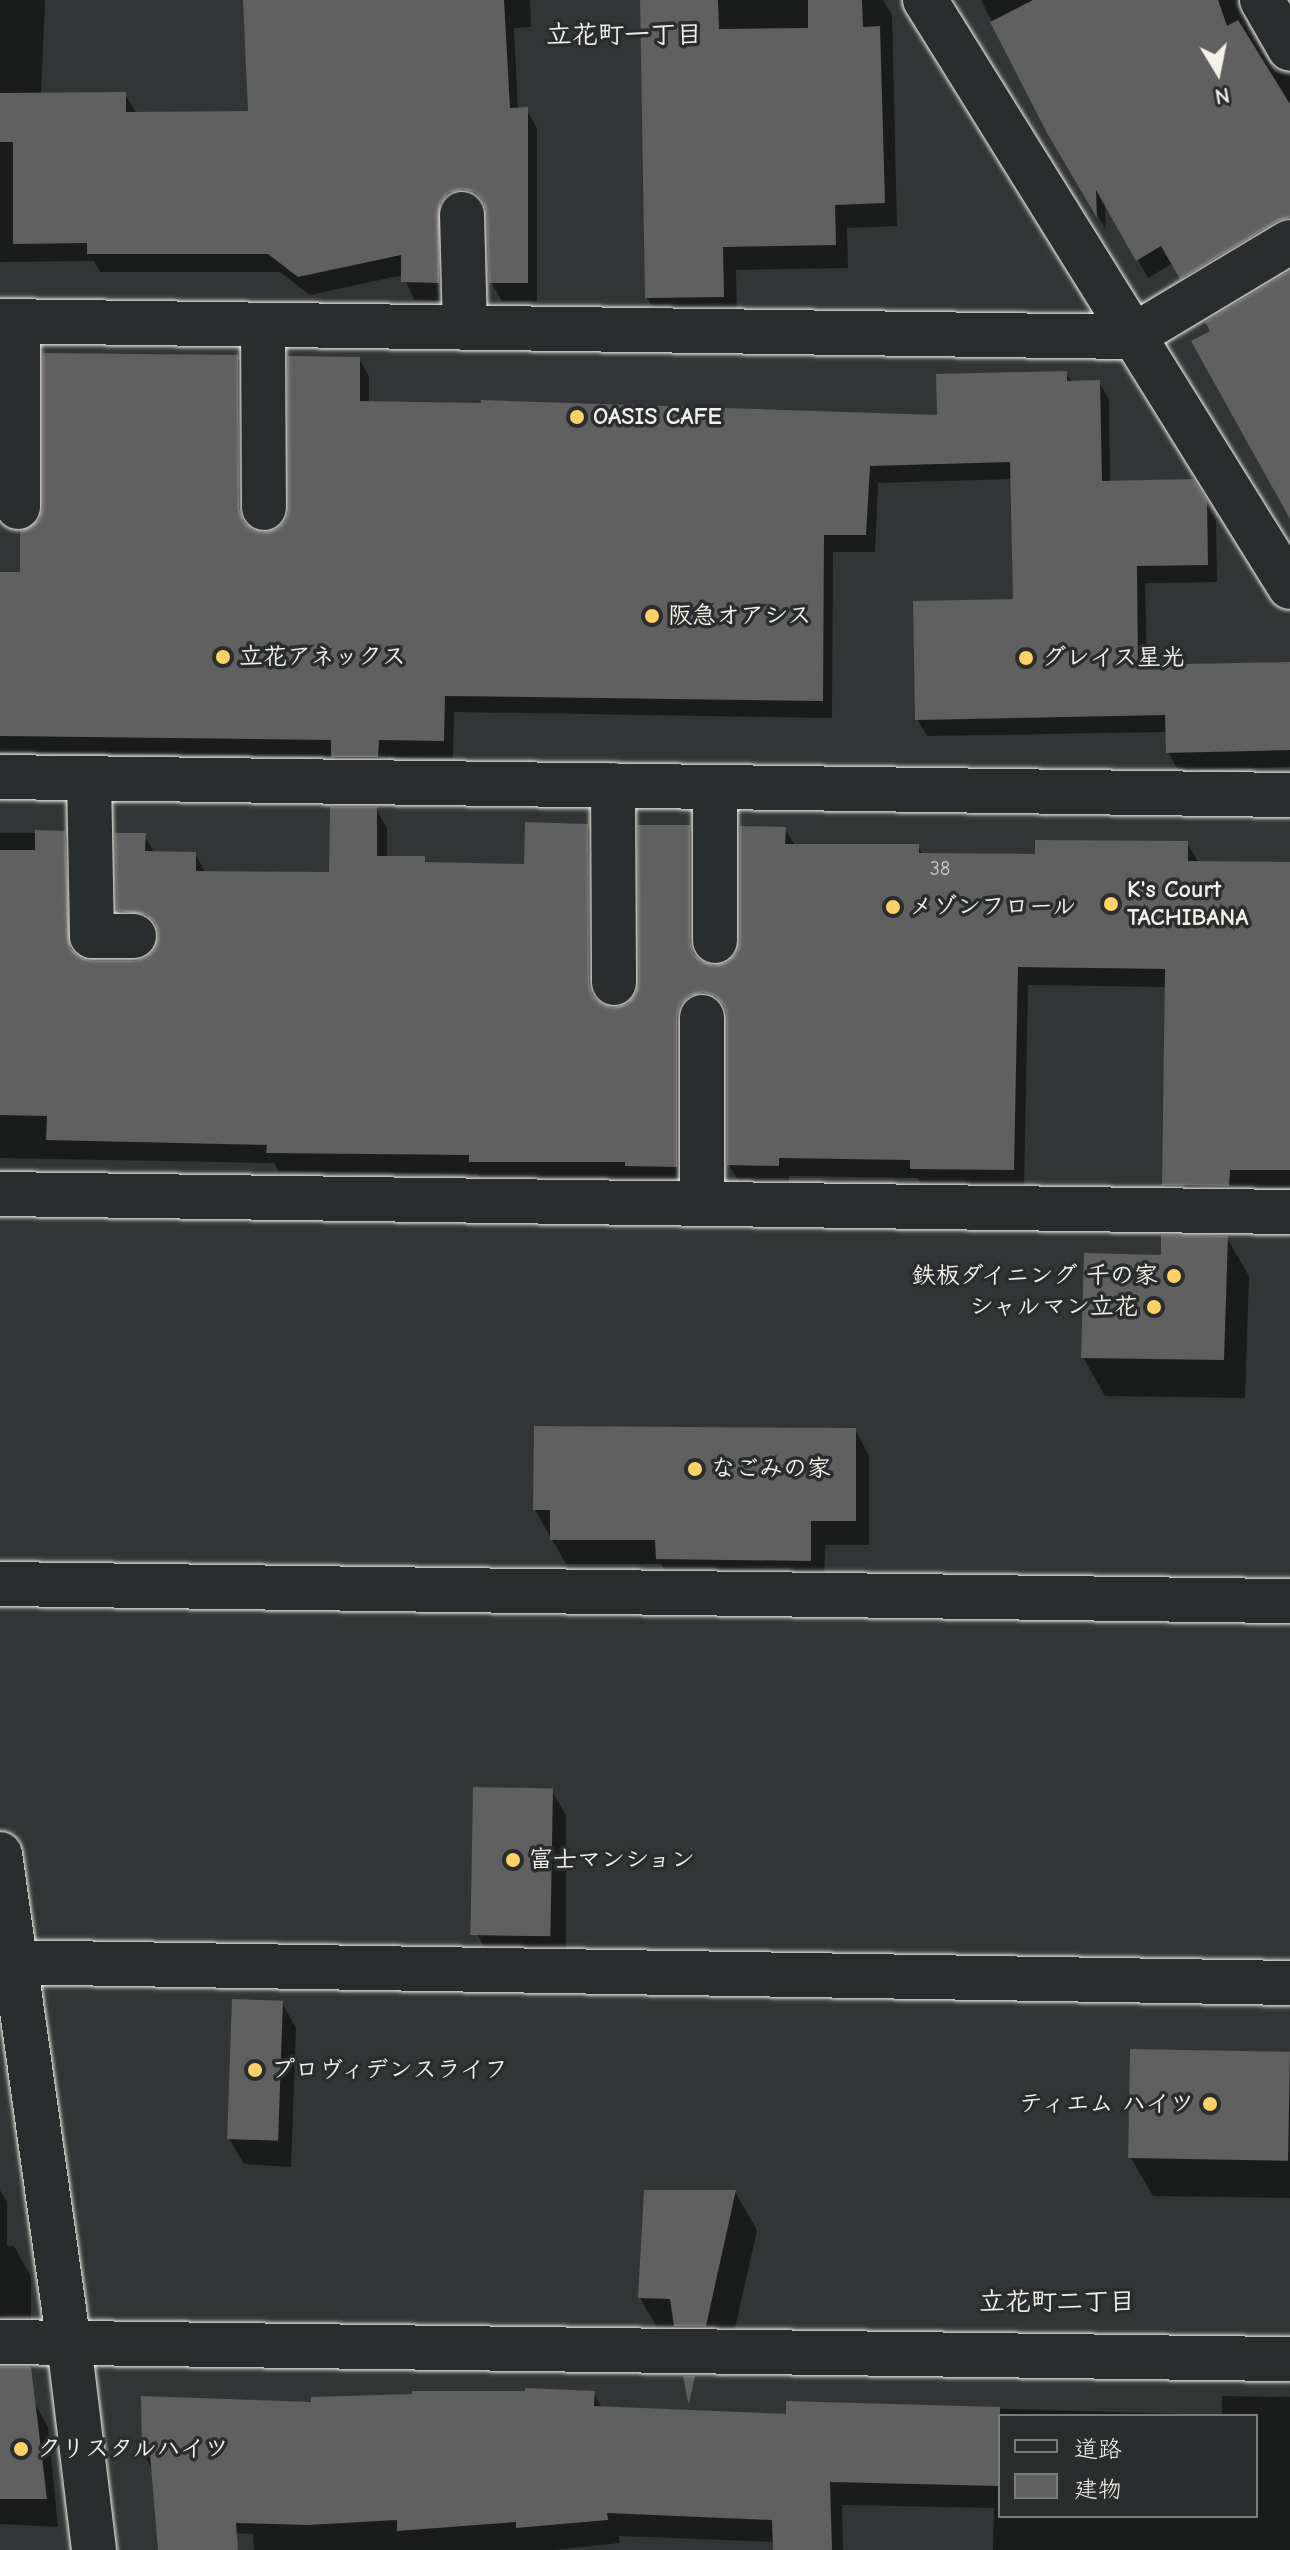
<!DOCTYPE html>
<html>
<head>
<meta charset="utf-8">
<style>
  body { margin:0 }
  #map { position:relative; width:1290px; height:2550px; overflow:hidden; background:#323535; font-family:"Comic Neue","Klee One",sans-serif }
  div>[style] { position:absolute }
  .shadow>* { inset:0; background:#0007 }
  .building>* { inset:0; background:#5f605f; transform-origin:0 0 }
  .roads { filter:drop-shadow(0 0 2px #f4f1e8) drop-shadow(0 0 2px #f4f1e8) }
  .minor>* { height:44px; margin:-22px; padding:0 22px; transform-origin:22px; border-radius:22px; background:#2a2d2e }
  .dots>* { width:22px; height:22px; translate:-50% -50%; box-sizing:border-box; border:4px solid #2a2d2e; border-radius:50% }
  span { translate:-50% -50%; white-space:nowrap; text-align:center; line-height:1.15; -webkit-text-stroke:7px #2a2d2e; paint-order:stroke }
  .number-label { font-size:20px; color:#cfcdc6 }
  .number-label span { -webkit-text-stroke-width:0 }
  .poi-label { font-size:24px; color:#f4f1e8; font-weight:700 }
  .left { translate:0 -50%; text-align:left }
  .right { translate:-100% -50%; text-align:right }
  .neighbourhood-label { font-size:26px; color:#f4f1e8; font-weight:700 }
  .legend { position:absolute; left:998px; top:2414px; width:260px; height:104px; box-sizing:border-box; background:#2a2d2e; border:2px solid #7b7b78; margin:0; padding:10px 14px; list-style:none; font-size:24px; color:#f4f1e8 }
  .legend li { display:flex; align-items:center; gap:16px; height:40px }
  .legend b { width:40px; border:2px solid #7b7b78 }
  .north { position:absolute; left:1178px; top:32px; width:80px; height:80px; -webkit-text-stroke:6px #2a2d2e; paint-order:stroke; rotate:170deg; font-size:22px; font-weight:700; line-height:32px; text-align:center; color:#f4f1e8 }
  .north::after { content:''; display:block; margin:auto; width:28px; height:36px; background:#f4f1e8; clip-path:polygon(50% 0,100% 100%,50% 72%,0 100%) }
</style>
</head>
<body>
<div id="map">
  <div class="shadow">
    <i style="clip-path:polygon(0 0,45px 0,41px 95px,125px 94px,137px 114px,250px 113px,245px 0,530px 0,531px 27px,514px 28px,518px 110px,526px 109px,537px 128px,537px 301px,502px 301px,491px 282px,487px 211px,474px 207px,448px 301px,414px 300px,403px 275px,310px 295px,280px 272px,100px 272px,94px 261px,0 262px)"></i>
    <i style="clip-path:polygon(640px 0,883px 0,892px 15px,897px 226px,847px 228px,848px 268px,736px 270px,737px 320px,661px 321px,647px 298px)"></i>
    <i style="clip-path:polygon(981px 0,1256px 0,1246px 19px,1249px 30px,1275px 72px,1290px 76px,1290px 238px,1192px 295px,1173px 263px,1148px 278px,1105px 202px,1106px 230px,1049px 132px)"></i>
    <i style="clip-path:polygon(237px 357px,247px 374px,248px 528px,263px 535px,278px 531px,288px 521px,359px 359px,369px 376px,369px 403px,939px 418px,1066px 373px,1072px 383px,1099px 382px,1109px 399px,1110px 482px,1192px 481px,1216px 520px,1217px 582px,1145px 583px,1147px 667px,1290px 664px,1290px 767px,1178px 770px,1168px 752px,1167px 732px,927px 736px,917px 719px,1015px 601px,1012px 479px,878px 483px,875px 552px,833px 552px,832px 718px,454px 712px,453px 758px,388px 757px,387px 774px,343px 773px,333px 756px,0 752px,0 574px,21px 574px,41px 521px)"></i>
    <i style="clip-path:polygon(376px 809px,387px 828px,387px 858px,424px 858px,428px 864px,526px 867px,587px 826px,598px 844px,599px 1005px,615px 1010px,627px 1007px,637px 997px,689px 827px,700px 846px,700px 962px,714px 968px,729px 964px,739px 954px,785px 829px,795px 846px,918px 846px,923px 855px,1037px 856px,1187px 843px,1199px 863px,1290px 864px,1290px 1188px,1240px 1188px,1239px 1204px,1174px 1203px,1164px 1185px,1166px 987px,1028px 985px,1024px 1188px,923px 1187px,918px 1178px,789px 1176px,789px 1184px,740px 1184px,729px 1165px,729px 1016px,714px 1010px,687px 1185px,638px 1184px,636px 1181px,482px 1180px,478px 1174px,279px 1171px,274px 1163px,0 1158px,0 833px,64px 833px,75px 852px,77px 958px,92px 963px,147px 960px,157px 950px,160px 933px,129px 929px,118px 910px,144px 835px,155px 854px,195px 854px,206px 873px,331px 874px)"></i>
    <i style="clip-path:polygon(1227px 1238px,1249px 1276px,1245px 1398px,1105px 1396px,1083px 1357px,1163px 1257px)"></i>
    <i style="clip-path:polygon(855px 1430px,869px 1455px,869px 1545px,825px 1545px,824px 1585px,672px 1584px,661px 1564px,566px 1564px,535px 1510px)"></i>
    <i style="clip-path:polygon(551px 1790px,566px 1815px,566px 1957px,491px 1959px,477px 1934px)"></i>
    <i style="clip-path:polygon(282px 2003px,296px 2028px,291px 2167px,244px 2164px,229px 2139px)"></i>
    <i style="clip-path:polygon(1290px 2053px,1290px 2198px,1153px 2196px,1131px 2158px)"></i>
    <i style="clip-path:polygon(0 2190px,7px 2202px,7px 2246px,14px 2246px,31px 2277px,31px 2333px,0 2333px)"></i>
    <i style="clip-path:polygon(735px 2192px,757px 2230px,727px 2364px,662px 2336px,640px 2298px)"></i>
    <i style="clip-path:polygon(evenodd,594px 2393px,602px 2408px,788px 2416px,788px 2403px,1222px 2415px,1222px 2396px,1290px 2397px,1290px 2550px,993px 2550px,994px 2508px,842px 2505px,843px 2550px,775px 2550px,775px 2542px,619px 2536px,620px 2543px,554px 2550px,254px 2550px,253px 2534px,170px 2530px,154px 2472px,144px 2455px,313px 2404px,594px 2393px,1000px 2416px,1256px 2416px,1256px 2516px,1000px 2516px,1000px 2416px)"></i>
    <i style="clip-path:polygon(0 2401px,34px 2402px,48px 2427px,58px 2527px,0 2524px)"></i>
  </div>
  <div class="building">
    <i style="clip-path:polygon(243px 0,504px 0,510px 108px,528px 107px,528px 283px,489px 283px,487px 213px,483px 200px,475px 192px,462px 189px,448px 193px,440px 203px,439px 283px,401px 282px,401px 255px,298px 277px,268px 254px,87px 254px,87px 243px,13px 244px,13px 142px,0 142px,0 93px,126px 92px,126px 112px,248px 111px)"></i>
    <i style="clip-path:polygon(640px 0,718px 0,719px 29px,808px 28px,808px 0,862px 0,863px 27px,880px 26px,885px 203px,835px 205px,836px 245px,723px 247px,724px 297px,645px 298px)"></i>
    <i style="clip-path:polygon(1033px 0,1218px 0,1227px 26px,1238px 20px,1290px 104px,1290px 217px,1277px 221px,1180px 279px,1161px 246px,1136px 261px,1096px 190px,1097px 218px,1047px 133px,990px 22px)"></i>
    <i style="clip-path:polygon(1290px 271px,1290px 519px,1191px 341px,1210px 331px,1205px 322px)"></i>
    <i style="clip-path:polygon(43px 353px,238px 355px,239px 509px,243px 521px,252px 530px,263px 533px,277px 529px,286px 520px,289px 509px,288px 356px,360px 357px,360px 401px,481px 403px,481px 400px,937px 415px,936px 374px,1067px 371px,1067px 381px,1100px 380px,1102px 481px,1193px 479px,1207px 501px,1208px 565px,1137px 566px,1138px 665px,1290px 662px,1290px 750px,1166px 753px,1165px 715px,915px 720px,913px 601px,1013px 599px,1010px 462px,870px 466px,866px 535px,824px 535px,823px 701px,445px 696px,444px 741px,379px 740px,378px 757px,331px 757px,331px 740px,0 736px,0 572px,20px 572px,20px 532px,39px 520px,43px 508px)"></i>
    <i style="clip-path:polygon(330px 807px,377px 807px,377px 856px,425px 856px,425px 862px,524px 864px,525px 822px,588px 824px,589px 984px,592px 995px,601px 1004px,613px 1008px,627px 1004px,635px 996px,639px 984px,638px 825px,690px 825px,690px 942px,693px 953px,702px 962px,714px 966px,728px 962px,737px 953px,740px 942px,740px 826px,786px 827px,785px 844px,919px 844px,919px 853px,1035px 854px,1035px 840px,1188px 841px,1188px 861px,1290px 862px,1290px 1170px,1230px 1170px,1229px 1186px,1162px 1185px,1165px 969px,1018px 967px,1014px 1170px,910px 1169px,910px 1160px,779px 1158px,779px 1166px,727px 1165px,727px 1016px,724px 1005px,715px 996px,703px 992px,689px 996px,680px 1005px,677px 1016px,677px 1167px,625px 1166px,625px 1162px,469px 1162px,469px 1155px,266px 1153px,267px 1145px,46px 1140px,47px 1116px,0 1115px,0 850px,35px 850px,35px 830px,65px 831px,70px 948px,79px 957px,91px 961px,135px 961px,146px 958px,155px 949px,159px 935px,155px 923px,146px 914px,117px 911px,115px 833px,146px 833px,145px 851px,196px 852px,196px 871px,329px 872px)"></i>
    <i style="clip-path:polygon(1161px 1235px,1228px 1236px,1224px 1360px,1081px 1358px,1084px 1253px,1161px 1255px)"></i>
    <i style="clip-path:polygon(534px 1426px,856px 1428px,856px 1521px,811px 1521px,811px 1561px,656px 1559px,655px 1540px,550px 1540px,550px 1510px,533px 1510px)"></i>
    <i style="left:473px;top:1787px;width:80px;height:148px;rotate:1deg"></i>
    <i style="left:232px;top:1999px;width:51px;height:140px;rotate:2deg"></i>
    <i style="left:1130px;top:2049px;width:160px;height:109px;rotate:1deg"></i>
    <i style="clip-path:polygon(644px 2190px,736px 2190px,706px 2326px,674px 2326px,670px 2299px,638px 2298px)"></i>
    <i style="clip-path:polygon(0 2367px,31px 2367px,47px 2499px,0 2499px)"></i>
    <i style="clip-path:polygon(683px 2376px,695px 2376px,689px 2403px,688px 2402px)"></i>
    <i style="clip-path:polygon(525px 2388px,595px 2391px,594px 2406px,786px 2414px,786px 2401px,1000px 2407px,1000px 2486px,830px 2482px,832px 2550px,773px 2550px,772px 2520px,607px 2513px,608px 2520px,516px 2528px,516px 2522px,397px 2531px,397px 2520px,308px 2525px,236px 2523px,238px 2550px,158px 2550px,150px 2455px,142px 2455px,141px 2396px,311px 2402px,311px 2397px,412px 2394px,412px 2391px,525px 2391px)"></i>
  </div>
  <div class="roads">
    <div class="minor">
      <i style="left:925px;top:0;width:691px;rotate:58.13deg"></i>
      <i style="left:1262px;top:0;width:56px;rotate:60.3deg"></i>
      <i style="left:462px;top:214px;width:114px;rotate:88.5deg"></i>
      <i style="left:0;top:321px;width:1131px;rotate:0.81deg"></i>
      <i style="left:1131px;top:337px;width:185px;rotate:-30.9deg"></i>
      <i style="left:18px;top:322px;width:185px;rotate:90deg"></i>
      <i style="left:263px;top:325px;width:183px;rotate:89.7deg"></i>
      <i style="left:0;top:777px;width:1290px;rotate:0.8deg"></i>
      <i style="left:89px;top:778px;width:158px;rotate:88.9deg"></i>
      <i style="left:92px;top:936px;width:42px"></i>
      <i style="left:613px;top:785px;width:198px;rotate:89.7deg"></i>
      <i style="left:715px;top:787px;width:154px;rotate:90deg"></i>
      <i style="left:0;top:1194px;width:1290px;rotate:0.8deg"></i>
      <i style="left:702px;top:1203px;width:186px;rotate:-90deg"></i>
      <i style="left:0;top:1584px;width:1290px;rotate:0.76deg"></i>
      <i style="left:0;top:1854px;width:494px;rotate:82deg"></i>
      <i style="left:69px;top:2343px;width:209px;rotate:83.1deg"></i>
      <i style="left:0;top:1962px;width:1290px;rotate:0.93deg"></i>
      <i style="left:0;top:2342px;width:1290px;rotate:0.76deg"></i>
    </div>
  </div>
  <div class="dots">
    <i style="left:577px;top:417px;background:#ffd166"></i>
    <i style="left:652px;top:616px;background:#ffd166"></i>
    <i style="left:223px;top:657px;background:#ffd166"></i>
    <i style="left:1026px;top:658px;background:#ffd166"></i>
    <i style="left:1111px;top:904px;background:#ffd166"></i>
    <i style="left:893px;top:907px;background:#ffd166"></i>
    <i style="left:1174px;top:1276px;background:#ffd166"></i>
    <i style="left:1154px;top:1307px;background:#ffd166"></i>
    <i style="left:695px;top:1469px;background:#ffd166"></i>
    <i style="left:513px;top:1860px;background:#ffd166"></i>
    <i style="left:255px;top:2070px;background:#ffd166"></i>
    <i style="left:1210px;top:2104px;background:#ffd166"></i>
    <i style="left:21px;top:2449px;background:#ffd166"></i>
  </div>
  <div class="number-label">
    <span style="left:940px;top:868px">38</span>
  </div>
  <div class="poi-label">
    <span class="left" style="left:593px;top:417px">OASIS CAFE</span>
    <span class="left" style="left:668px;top:616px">阪急オアシス</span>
    <span class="left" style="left:239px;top:657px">立花アネックス</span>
    <span class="left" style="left:1042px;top:658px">グレイス星光</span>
    <span class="left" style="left:1127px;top:904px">K's Court<br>TACHIBANA</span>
    <span class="left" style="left:909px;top:907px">メゾンフロール</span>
    <span class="right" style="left:1158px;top:1276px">鉄板ダイニング 千の家</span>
    <span class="right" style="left:1138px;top:1307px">シャルマン立花</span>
    <span class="left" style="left:711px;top:1469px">なごみの家</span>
    <span class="left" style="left:529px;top:1860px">富士マンション</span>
    <span class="left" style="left:271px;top:2070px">プロヴィデンスライフ</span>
    <span class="right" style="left:1194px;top:2104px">ティエム ハイツ</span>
    <span class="left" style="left:37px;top:2449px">クリスタルハイツ</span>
  </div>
  <div class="neighbourhood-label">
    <span style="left:624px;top:36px">立花町一丁目</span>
    <span style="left:1057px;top:2303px">立花町二丁目</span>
  </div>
  <ul class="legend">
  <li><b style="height:10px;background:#2a2d2e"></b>道路</li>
  <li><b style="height:22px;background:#5f605f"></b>建物</li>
  </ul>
  <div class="north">N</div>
</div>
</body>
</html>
